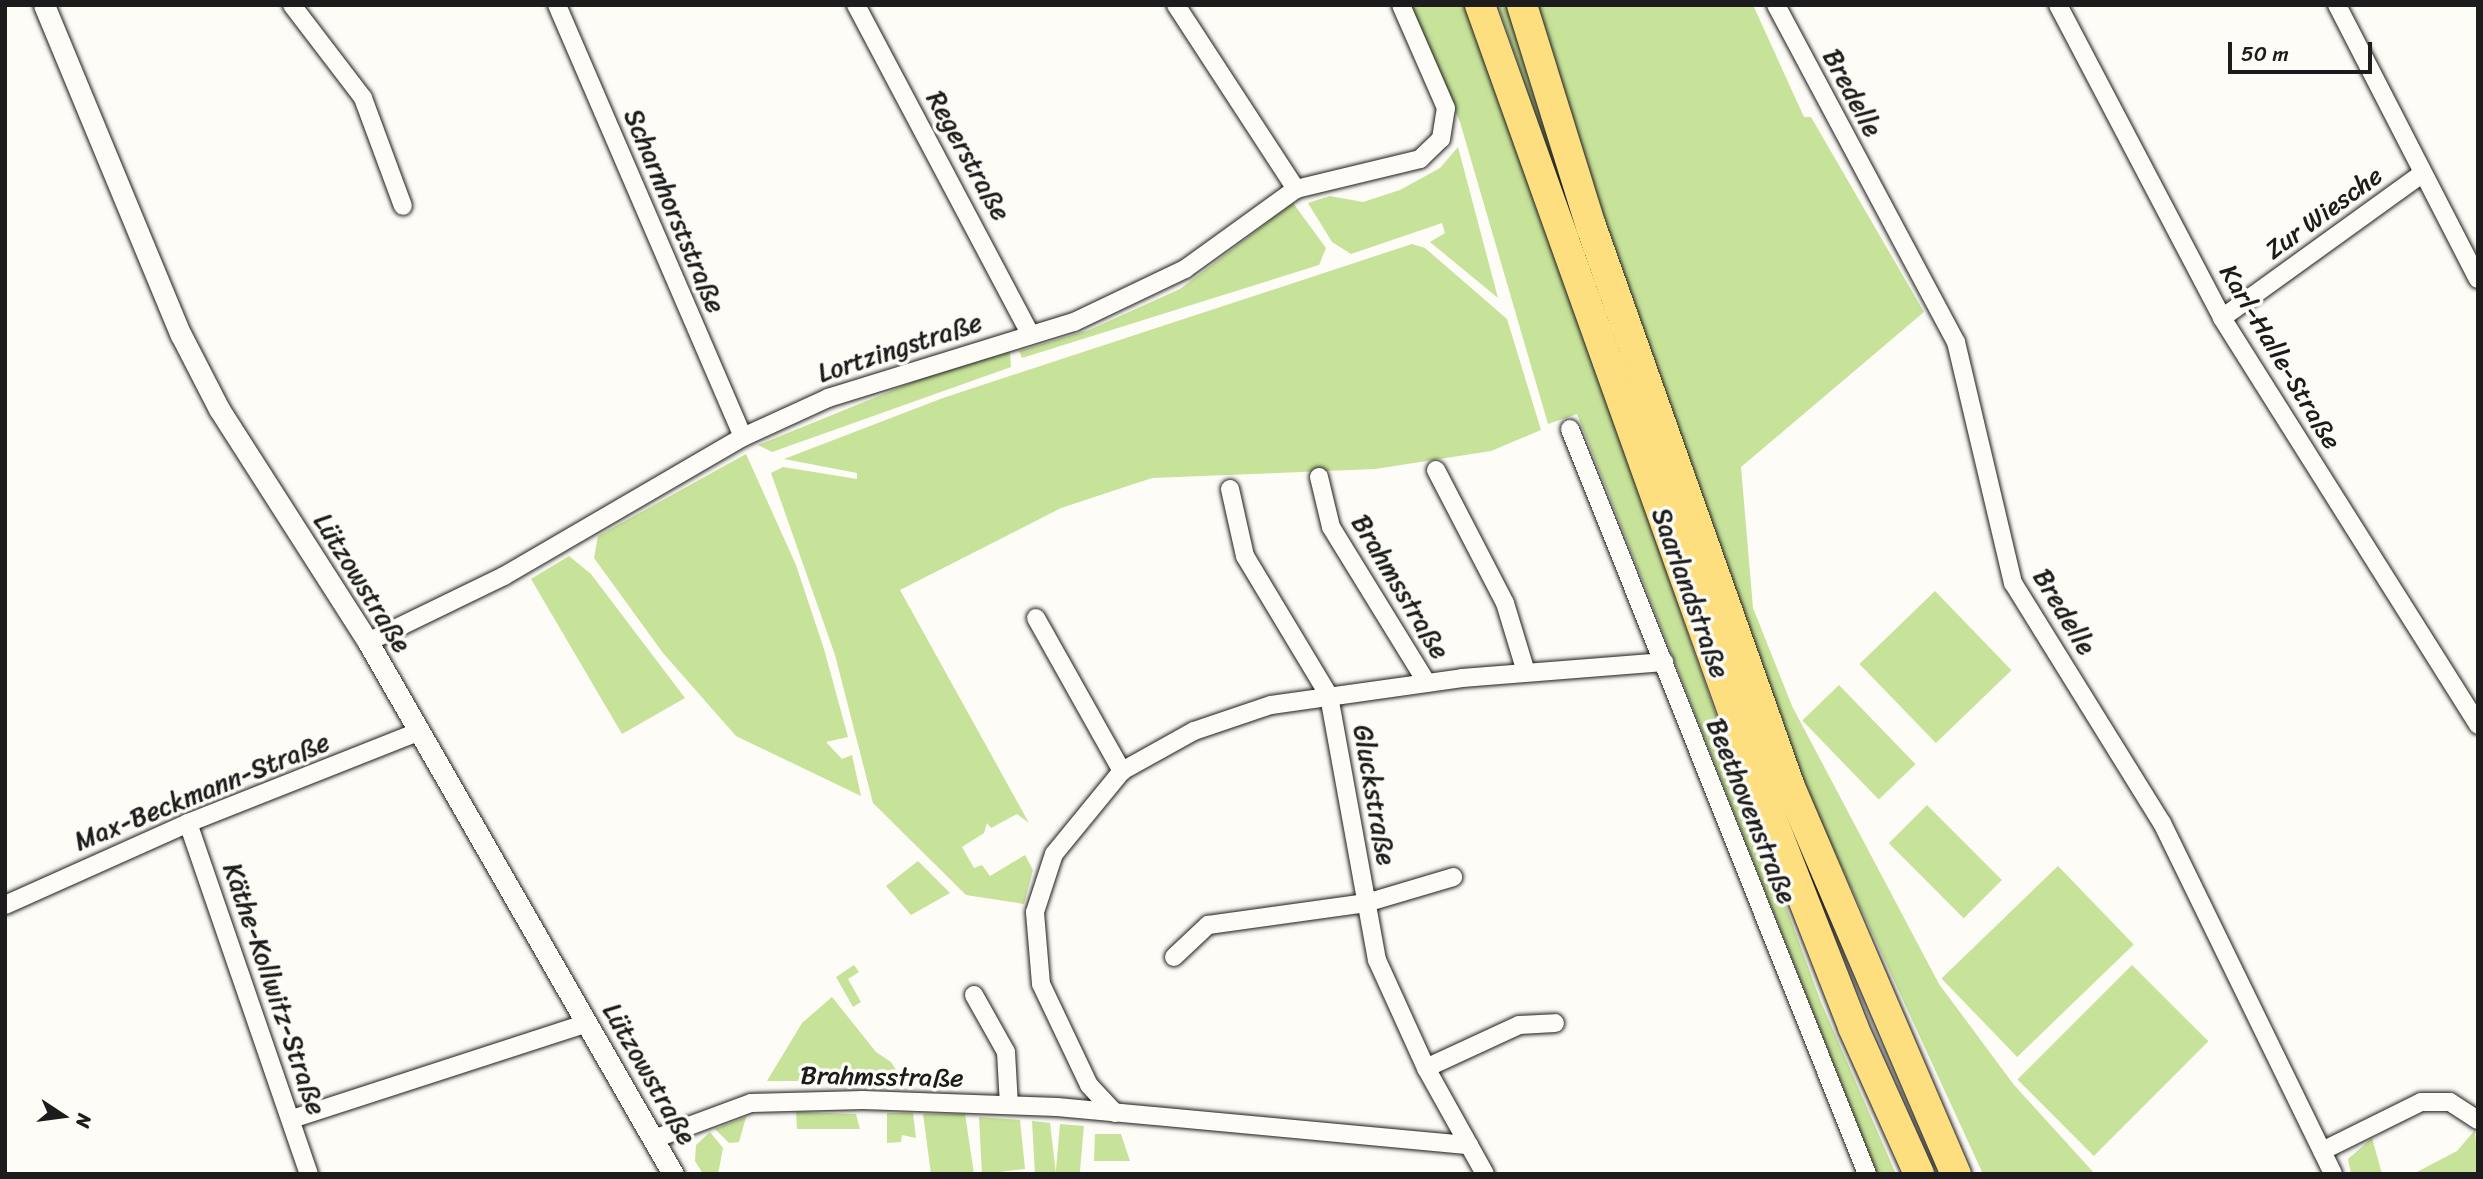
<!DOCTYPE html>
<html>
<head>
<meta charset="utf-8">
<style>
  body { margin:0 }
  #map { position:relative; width:2483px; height:1179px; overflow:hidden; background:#fdfcf7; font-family:Sriracha,sans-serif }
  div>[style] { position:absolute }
  .green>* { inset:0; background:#c7e299; transform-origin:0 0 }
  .roads { filter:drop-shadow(0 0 2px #1c1c1c) drop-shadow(0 0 2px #1c1c1c) }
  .minor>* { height:18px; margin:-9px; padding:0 9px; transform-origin:9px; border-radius:9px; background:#fdfcf7 }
  .tertiary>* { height:21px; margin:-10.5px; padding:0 10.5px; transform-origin:10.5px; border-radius:10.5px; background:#fdfcf7 }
  .trunk>* { height:30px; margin:-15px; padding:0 15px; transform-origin:15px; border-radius:15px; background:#fedf80 }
  span { translate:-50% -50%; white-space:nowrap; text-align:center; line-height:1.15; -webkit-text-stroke:7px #fdfcf7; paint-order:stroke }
  .street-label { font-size:26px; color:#1c1c1c }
  .frame { position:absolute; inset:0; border:7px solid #1c1c1c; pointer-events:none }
  .north { position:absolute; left:28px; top:1081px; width:70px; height:70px; -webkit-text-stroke:5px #fdfcf7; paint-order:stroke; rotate:103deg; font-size:19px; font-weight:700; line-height:28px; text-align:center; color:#1c1c1c }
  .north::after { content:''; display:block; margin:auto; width:24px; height:32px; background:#1c1c1c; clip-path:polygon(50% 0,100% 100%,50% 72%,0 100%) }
  .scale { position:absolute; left:2228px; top:42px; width:144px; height:32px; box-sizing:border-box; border:4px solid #1c1c1c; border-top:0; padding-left:9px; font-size:21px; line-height:24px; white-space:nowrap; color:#1c1c1c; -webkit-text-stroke:5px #fdfcf7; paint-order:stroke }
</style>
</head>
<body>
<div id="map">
  <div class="green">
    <i style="clip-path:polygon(1405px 5px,1470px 5px,1716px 715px,1821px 1002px,1896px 1174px,1877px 1174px,1577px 414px,1548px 424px,1460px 122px)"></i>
    <i style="clip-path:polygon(1498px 5px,1509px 5px,1592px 257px,1585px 260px)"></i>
    <i style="clip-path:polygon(1530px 5px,1753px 5px,1804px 117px,1811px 117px,1924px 312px,1741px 467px,1753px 608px,1792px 706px,1939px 984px,2014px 1085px,2095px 1174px,1983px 1174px,1799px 774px)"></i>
    <i style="clip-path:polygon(1458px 147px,1498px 298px,1430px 242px,1445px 233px,1442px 223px,1351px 254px,1332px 242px,1308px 203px,1330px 196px,1363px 202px,1400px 190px,1440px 168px)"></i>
    <i style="clip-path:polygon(1293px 203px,1326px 248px,1319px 265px,1022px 358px,1019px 351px,1089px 330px,1180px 289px)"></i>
    <i style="clip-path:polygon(1412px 244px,1425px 248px,1507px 319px,1541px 430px,1491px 451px,1375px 469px,1152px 478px,1061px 508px,900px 590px,1029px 823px,1017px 814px,991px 828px,987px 823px,984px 833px,962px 847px,974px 868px,982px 865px,990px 876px,1025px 855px,1033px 870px,1024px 904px,966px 895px,873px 803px,835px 655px,771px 473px,783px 467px,857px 479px,857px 473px,784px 459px,943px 398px)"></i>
    <i style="clip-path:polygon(1010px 352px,1011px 367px,772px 452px,758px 445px,923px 378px)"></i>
    <i style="clip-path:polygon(746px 454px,796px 565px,824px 649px,848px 737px,826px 742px,842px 759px,852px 755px,861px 796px,736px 736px,663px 653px,594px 558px,598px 536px)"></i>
    <i style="clip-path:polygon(569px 556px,591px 574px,685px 698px,622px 734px,531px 579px)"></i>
    <i style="left:1935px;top:591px;width:110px;height:105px;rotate:46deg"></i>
    <i style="left:1839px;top:685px;width:110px;height:51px;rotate:46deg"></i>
    <i style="left:1927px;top:805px;width:106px;height:54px;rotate:45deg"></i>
    <i style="clip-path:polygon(918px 861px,950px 893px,911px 915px,886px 886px)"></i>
    <i style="left:2058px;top:866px;width:109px;height:162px;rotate:46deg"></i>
    <i style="clip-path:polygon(854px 965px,859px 972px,848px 979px,861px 1002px,853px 1007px,836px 977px)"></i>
    <i style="left:2132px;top:965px;width:108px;height:162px;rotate:45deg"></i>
    <i style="clip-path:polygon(832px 997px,876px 1052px,891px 1062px,903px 1081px,767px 1081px,802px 1023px)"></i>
    <i style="clip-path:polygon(796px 1112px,856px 1114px,860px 1129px,797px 1129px)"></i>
    <i style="clip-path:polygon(887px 1113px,913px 1113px,916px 1138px,902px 1135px,901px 1142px,887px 1143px)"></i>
    <i style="clip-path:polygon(923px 1114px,965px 1114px,974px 1174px,931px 1174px)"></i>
    <i style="clip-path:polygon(746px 1117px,739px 1142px,729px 1143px,715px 1129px)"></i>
    <i style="clip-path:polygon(979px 1117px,1020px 1120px,1025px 1169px,982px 1174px)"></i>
    <i style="clip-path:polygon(1032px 1121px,1050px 1123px,1056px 1174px,1035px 1174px)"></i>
    <i style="left:1060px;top:1124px;width:24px;height:50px;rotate:5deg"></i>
    <i style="clip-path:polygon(2475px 1130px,2478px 1172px,2413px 1174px,2457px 1151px)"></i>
    <i style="clip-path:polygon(710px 1132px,723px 1148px,718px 1174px,703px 1174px,695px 1161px,696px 1145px)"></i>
    <i style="clip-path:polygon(1095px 1134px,1121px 1134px,1130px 1161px,1094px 1161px)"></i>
    <i style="clip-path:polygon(2372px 1138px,2382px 1174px,2351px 1174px,2348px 1159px)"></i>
  </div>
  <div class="roads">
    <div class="minor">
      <i style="left:292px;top:5px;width:117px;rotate:52.6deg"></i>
      <i style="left:363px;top:98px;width:115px;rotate:69.7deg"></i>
      <i style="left:557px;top:5px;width:470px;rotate:66.7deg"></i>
      <i style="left:856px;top:5px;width:371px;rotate:62.1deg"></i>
      <i style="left:1176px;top:5px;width:220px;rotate:56.9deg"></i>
      <i style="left:1776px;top:5px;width:382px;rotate:61.9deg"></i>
      <i style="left:1956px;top:342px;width:248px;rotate:76.7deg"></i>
      <i style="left:2013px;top:583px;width:282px;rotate:58.2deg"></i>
      <i style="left:2162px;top:823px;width:390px;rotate:64deg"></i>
      <i style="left:2058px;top:5px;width:353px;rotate:62.3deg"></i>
      <i style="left:2222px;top:318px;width:481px;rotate:57.8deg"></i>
      <i style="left:2337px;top:5px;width:308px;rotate:62.8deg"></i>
      <i style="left:2222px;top:318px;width:246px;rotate:-35.8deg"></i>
      <i style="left:1570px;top:429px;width:802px;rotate:68.26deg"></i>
      <i style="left:1436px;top:470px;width:150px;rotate:62.6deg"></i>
      <i style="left:1505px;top:603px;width:72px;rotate:73.1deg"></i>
      <i style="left:1319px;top:477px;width:51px;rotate:76.5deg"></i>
      <i style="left:1331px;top:527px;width:183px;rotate:58.4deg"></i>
      <i style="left:1230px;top:489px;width:69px;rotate:77.4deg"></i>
      <i style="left:1245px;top:556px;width:163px;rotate:59deg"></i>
      <i style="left:1329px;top:696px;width:268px;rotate:79.7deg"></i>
      <i style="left:1377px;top:960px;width:119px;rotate:65.6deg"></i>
      <i style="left:1426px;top:1068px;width:121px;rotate:60.9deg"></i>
      <i style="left:1036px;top:618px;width:176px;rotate:60.7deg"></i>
      <i style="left:368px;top:642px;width:151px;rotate:-25.9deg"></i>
      <i style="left:504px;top:576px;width:276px;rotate:-30.2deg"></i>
      <i style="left:743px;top:437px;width:94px;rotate:-24.6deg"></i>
      <i style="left:828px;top:398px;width:257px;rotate:-17.2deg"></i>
      <i style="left:1074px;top:322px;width:123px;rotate:-25.5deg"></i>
      <i style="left:1185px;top:269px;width:137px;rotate:-35.8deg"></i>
      <i style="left:1296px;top:189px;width:128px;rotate:-13.6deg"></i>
      <i style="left:1420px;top:159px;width:29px;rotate:-44deg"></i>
      <i style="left:1441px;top:139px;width:31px;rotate:-81deg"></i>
      <i style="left:1446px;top:108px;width:112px;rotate:-113.6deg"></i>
      <i style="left:188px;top:823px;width:371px;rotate:71deg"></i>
      <i style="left:5px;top:905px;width:201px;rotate:-24.1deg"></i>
      <i style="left:188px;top:823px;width:250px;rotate:-21.6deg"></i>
      <i style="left:1174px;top:957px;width:47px;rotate:-43.3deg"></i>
      <i style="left:1208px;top:925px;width:160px;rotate:-7.9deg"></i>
      <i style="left:1366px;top:903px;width:91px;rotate:-16.6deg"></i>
      <i style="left:974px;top:995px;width:65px;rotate:60.7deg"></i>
      <i style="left:1006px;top:1052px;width:53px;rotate:86.8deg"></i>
      <i style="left:1426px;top:1068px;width:102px;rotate:-24.8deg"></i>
      <i style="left:1519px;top:1025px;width:36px;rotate:-3deg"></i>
      <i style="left:1115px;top:1113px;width:38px;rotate:-133deg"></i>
      <i style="left:1089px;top:1085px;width:112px;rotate:-115.4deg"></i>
      <i style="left:1041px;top:984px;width:72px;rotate:-94.8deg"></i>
      <i style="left:1035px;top:912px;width:61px;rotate:-71.9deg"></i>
      <i style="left:1054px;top:854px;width:107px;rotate:-50.7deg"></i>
      <i style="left:1122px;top:771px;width:82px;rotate:-29.1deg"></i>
      <i style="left:1194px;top:731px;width:81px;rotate:-18.7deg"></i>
      <i style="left:1271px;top:705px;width:193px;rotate:-8deg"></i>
      <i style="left:1462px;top:678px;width:203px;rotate:-4.5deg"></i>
      <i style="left:292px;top:1119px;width:311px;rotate:-18deg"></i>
      <i style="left:654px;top:1139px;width:103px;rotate:-20.4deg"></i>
      <i style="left:751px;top:1103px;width:112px;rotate:-1.5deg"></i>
      <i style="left:863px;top:1100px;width:194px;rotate:2.1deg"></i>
      <i style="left:1057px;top:1107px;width:414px;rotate:5.3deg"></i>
      <i style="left:2322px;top:1151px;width:110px;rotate:-26.3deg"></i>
      <i style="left:2421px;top:1102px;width:29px"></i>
      <i style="left:2450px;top:1102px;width:33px;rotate:33deg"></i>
    </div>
    <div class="tertiary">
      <i style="left:44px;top:5px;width:357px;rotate:67.5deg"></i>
      <i style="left:181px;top:335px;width:83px;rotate:62.8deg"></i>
      <i style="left:219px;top:409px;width:277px;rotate:57.4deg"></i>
      <i style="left:368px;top:642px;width:613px;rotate:60.17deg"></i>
    </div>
    <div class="trunk">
      <i style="left:1480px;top:5px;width:852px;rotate:70.31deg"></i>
      <i style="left:1767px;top:807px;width:236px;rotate:68.6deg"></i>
      <i style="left:1853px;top:1027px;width:161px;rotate:65.8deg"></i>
      <i style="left:1522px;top:5px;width:232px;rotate:72.7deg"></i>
      <i style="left:1591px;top:226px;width:595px;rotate:70.47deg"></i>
      <i style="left:1790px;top:787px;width:421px;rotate:66.8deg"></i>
    </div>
  </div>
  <div class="street-label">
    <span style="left:1852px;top:93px;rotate:62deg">Bredelle</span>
    <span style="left:968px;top:156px;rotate:61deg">Regerstraße</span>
    <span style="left:674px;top:211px;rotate:67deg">Scharnhorststraße</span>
    <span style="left:2324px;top:213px;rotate:-36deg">Zur Wiesche</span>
    <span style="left:900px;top:348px;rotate:-18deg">Lortzingstraße</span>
    <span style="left:2280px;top:357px;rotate:59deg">Karl-Halle-Straße</span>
    <span style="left:362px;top:583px;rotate:58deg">Lützowstraße</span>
    <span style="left:1400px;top:587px;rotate:59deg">Brahmsstraße</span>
    <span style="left:1690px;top:593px;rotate:70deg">Saarlandstraße</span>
    <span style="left:2064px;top:612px;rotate:59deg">Bredelle</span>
    <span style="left:202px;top:792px;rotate:-22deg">Max-Beckmann-Straße</span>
    <span style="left:1374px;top:795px;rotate:80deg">Gluckstraße</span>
    <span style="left:1751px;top:811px;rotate:68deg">Beethovenstraße</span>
    <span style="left:274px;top:989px;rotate:71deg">Käthe-Kollwitz-Straße</span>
    <span style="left:649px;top:1074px;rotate:60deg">Lützowstraße</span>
    <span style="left:882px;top:1077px;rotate:1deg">Brahmsstraße</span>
  </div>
  <div class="frame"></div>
  <div class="north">N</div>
  <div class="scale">50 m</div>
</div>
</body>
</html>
